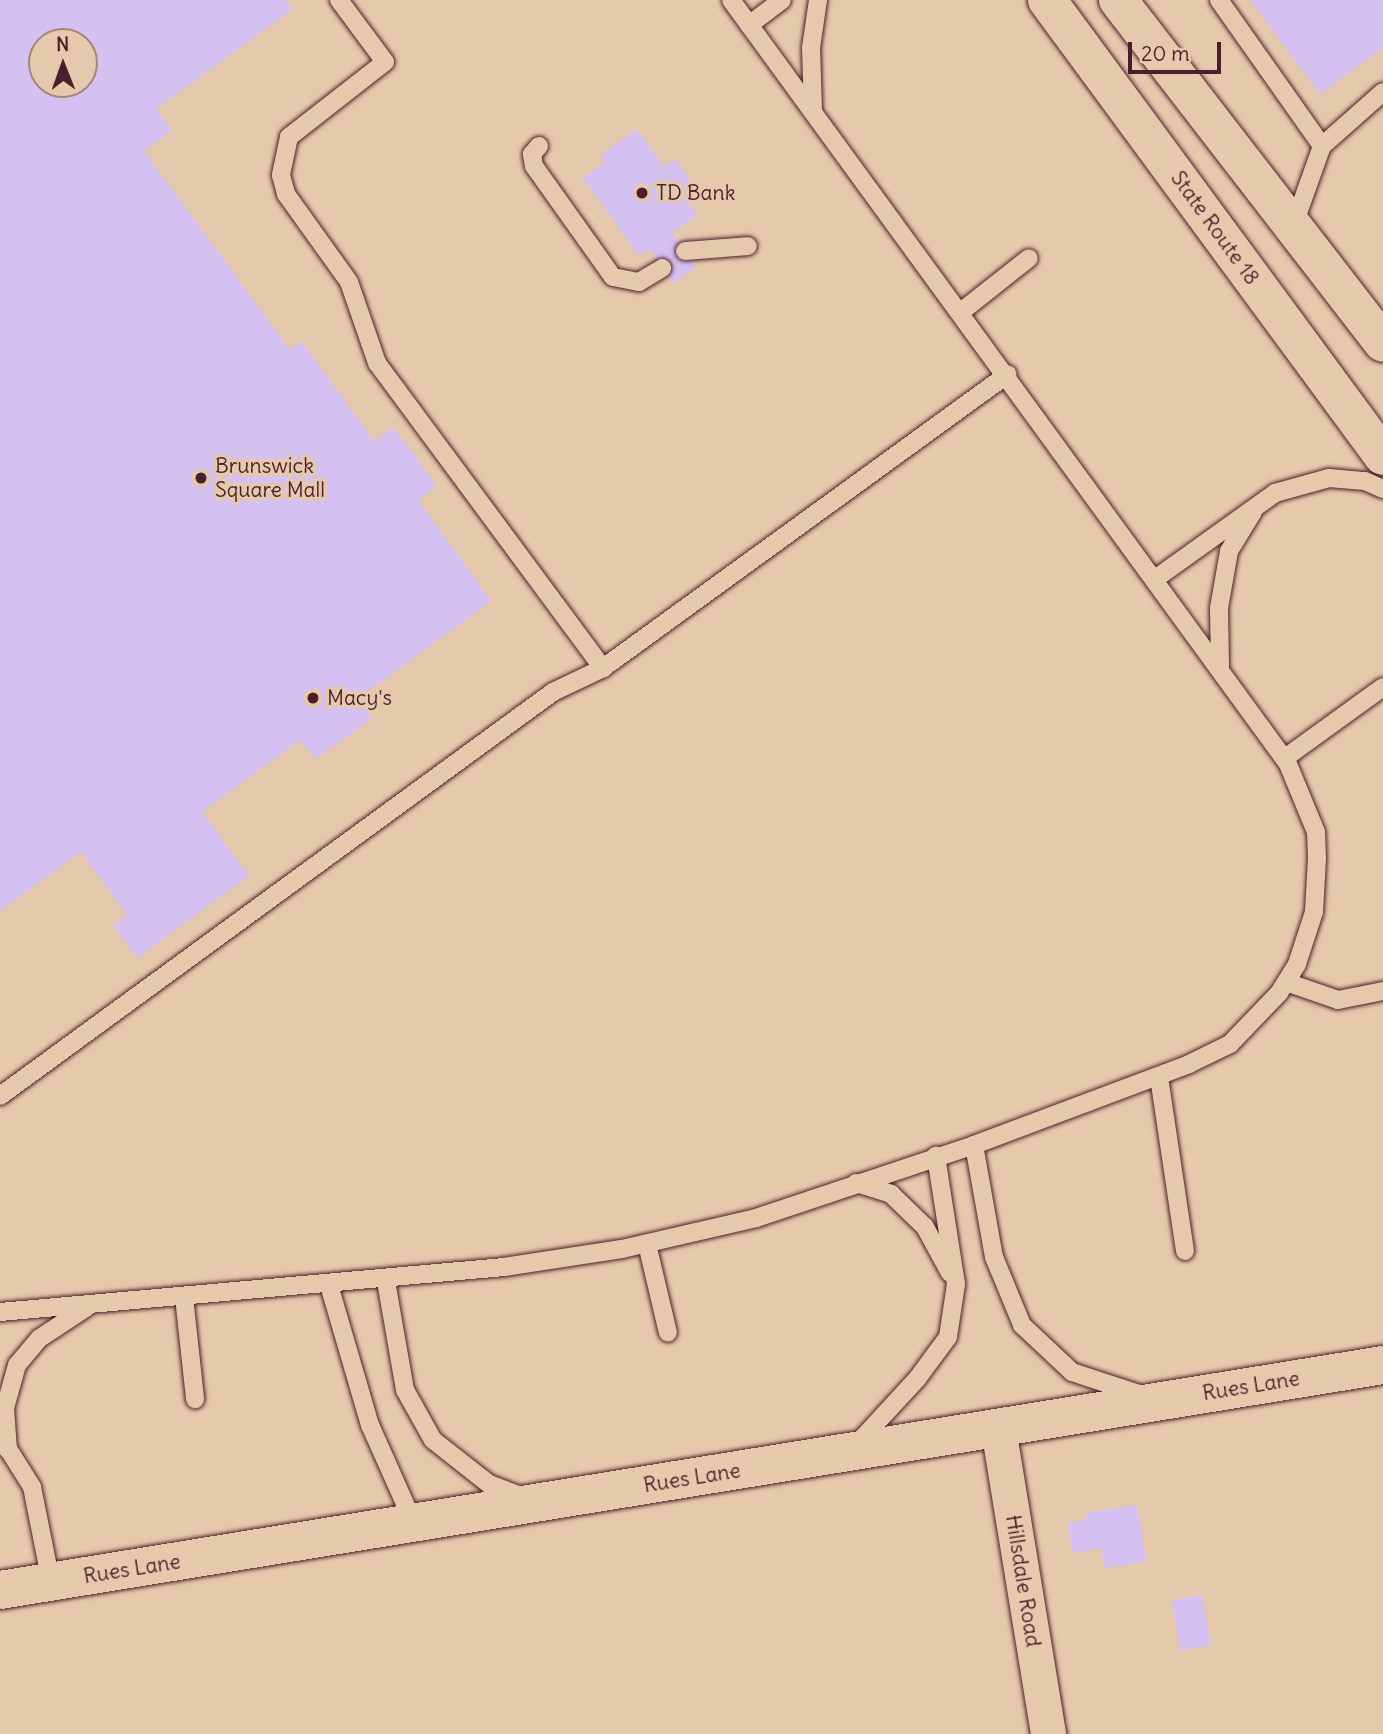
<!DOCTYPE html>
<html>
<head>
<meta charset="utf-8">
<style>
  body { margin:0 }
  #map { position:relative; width:1383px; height:1734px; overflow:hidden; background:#e5c9ac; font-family:Delius,sans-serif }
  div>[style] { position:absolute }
  .building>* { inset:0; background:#d4c0f1; transform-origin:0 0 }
  .roads { filter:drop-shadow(0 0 2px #4a1f2b) drop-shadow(0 0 2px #4a1f2b) }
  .lane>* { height:18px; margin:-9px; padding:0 9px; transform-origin:9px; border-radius:9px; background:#e5c9ac }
  .street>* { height:35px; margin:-17.5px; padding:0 17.5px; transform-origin:17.5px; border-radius:17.5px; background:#e5c9ac }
  .secondary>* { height:38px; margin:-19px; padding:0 19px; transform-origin:19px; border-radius:19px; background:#e5c9ac }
  .highway>* { height:38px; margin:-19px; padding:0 19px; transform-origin:19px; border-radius:19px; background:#e5c9ac }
  .dots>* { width:19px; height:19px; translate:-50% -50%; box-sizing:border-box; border:4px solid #e5c9ac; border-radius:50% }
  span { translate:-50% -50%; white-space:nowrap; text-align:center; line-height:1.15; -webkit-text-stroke:7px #e5c9ac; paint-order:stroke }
  .poi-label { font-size:21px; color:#4a1f2b }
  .left { translate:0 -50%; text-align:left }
  .street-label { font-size:21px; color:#4a1f2b }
  .north { position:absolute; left:28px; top:28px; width:70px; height:70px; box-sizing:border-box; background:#e5c9ac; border:2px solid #a78578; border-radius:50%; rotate:359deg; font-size:19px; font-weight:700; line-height:28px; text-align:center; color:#4a1f2b }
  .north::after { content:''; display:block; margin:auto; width:24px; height:32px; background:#4a1f2b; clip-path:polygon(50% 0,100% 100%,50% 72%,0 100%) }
  .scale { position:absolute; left:1128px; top:42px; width:93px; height:32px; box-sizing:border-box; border:4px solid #4a1f2b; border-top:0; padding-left:9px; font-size:21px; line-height:24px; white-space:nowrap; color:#4a1f2b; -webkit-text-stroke:5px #e5c9ac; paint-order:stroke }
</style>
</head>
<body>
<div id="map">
  <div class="building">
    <i style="clip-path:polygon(evenodd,0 0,286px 0,293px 9px,156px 109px,172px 130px,144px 151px,290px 350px,301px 341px,374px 441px,393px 427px,437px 486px,418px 500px,491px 601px,358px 699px,372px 719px,315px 759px,300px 740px,202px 812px,249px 876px,137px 958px,113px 925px,127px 915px,81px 852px,0 911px,0 0,42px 42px,84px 42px,84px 84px,42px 84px,42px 42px)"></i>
    <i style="clip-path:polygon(1250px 0,1383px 0,1383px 48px,1320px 94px)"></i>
    <i style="clip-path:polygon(634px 131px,639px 132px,664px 167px,675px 159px,696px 189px,684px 197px,697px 215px,672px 233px,696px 267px,673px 283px,649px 249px,639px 256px,583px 178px,605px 162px,601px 155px)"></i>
    <i style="clip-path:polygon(1137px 1505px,1146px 1562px,1104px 1568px,1101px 1548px,1072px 1553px,1068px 1523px,1086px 1520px,1085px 1513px)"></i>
    <i style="left:1202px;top:1595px;width:51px;height:31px;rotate:80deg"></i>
  </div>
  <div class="roads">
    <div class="lane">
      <i style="left:339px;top:0;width:77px;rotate:53.4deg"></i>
      <i style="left:385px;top:62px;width:122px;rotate:142deg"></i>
      <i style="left:289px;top:137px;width:39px;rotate:102deg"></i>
      <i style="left:281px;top:175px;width:20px;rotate:75deg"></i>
      <i style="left:286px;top:194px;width:108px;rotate:54.4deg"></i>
      <i style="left:349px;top:282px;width:86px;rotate:70.9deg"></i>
      <i style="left:377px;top:363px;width:380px;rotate:53.5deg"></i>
      <i style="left:1219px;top:0;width:179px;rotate:54.8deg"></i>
      <i style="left:749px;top:25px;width:41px;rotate:-37.1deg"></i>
      <i style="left:813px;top:110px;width:62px;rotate:-91.8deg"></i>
      <i style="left:811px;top:48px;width:49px;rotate:-81.7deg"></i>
      <i style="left:539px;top:146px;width:11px;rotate:131deg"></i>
      <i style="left:532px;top:154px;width:12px;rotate:81deg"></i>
      <i style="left:534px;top:166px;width:136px;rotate:54.6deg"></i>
      <i style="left:613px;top:277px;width:26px;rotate:11deg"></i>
      <i style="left:639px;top:282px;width:27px;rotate:-31deg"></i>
      <i style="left:1293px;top:227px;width:86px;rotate:-70.3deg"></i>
      <i style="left:1322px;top:146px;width:81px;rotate:-41.5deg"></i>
      <i style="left:685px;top:251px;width:63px;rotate:-4.5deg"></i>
      <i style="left:962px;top:311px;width:85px;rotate:-38.3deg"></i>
      <i style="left:1155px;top:579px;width:148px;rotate:-35.6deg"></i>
      <i style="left:1275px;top:493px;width:56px;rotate:-15.5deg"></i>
      <i style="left:1329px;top:478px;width:36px;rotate:5deg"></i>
      <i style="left:1365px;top:481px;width:20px;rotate:24deg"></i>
      <i style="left:1220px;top:666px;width:58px;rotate:-91deg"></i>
      <i style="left:1219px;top:608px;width:58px;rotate:-80deg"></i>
      <i style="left:1229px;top:551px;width:46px;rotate:-58.4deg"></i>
      <i style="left:1285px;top:758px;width:121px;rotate:-35.9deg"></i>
      <i style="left:1286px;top:982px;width:55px;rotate:19.1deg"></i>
      <i style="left:1338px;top:1000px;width:46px;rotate:-11.3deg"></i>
      <i style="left:1159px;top:1077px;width:176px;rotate:81.5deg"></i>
      <i style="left:0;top:1096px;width:685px;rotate:-36.15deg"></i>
      <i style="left:553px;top:692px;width:55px;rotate:-25.6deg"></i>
      <i style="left:603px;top:668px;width:500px;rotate:-35.98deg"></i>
      <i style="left:974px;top:1145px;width:114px;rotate:79.9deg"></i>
      <i style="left:994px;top:1257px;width:74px;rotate:67.6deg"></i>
      <i style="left:1022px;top:1325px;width:69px;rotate:43.2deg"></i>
      <i style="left:1072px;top:1372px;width:74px;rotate:18.2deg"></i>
      <i style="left:856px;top:1183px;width:37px;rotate:17deg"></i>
      <i style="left:891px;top:1194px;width:47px;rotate:44.1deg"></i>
      <i style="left:925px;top:1227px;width:52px;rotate:61.5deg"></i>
      <i style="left:647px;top:1244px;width:91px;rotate:76.7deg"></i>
      <i style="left:386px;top:1281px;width:111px;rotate:80.1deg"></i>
      <i style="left:405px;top:1390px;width:57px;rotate:60.8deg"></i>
      <i style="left:433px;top:1440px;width:71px;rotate:38.2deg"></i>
      <i style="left:489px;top:1484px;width:39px;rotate:21deg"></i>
      <i style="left:329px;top:1285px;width:146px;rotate:73.7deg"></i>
      <i style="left:370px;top:1425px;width:108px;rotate:66deg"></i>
      <i style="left:184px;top:1297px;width:103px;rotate:83.8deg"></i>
      <i style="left:0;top:1312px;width:506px;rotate:-5.1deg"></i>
      <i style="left:504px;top:1267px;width:119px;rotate:-8.7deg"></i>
      <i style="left:622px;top:1249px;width:138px;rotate:-13deg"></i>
      <i style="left:756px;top:1218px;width:230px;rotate:-18.5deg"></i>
      <i style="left:974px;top:1145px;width:230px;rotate:-20.6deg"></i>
      <i style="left:1189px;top:1064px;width:46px;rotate:-26deg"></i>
      <i style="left:1230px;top:1044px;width:71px;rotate:-46.1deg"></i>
      <i style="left:1279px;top:993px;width:34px;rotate:-58deg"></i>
      <i style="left:1297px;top:964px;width:55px;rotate:-71.9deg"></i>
      <i style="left:1314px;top:912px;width:53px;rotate:-86.8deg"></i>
      <i style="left:1317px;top:859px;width:27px;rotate:-92deg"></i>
      <i style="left:1316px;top:832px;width:74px;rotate:-112.4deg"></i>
      <i style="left:1288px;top:764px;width:945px;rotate:-126.09deg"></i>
      <i style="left:2px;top:1439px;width:57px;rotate:58deg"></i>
      <i style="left:32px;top:1487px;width:97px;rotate:78.7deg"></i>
      <i style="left:856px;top:1445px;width:90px;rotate:-47.3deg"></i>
      <i style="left:917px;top:1379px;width:52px;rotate:-53.6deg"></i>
      <i style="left:948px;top:1337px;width:54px;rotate:-81.4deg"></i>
      <i style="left:956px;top:1284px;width:130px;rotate:-98.9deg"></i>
      <i style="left:8px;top:1450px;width:42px;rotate:-94.1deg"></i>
      <i style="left:5px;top:1408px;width:45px;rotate:-74.4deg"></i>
      <i style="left:17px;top:1365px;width:35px;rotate:-50deg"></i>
      <i style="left:40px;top:1338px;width:56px;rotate:-33.4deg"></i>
    </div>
    <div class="street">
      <i style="left:998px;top:1428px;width:310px;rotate:80.7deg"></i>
    </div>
    <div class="secondary">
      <i style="left:0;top:1590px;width:1401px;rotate:-9.24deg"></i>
    </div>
    <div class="highway">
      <i style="left:1047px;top:0;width:566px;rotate:53.62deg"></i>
      <i style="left:1118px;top:0;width:433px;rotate:52.3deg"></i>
    </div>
  </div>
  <div class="dots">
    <i style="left:642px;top:193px;background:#4a1f2b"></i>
    <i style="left:201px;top:478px;background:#4a1f2b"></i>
    <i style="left:313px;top:698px;background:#4a1f2b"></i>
  </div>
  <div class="poi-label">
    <span class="left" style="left:656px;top:193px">TD Bank</span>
    <span class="left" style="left:215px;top:478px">Brunswick<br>Square Mall</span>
    <span class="left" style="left:327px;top:698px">Macy's</span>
  </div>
  <div class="street-label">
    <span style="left:1215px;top:228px;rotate:54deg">State Route 18</span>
    <span style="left:1251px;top:1386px;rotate:-9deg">Rues Lane</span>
    <span style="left:692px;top:1478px;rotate:-9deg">Rues Lane</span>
    <span style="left:132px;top:1569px;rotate:-9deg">Rues Lane</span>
    <span style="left:1023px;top:1581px;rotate:81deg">Hillsdale Road</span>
  </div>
  <div class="north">N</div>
  <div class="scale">20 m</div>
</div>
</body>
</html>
